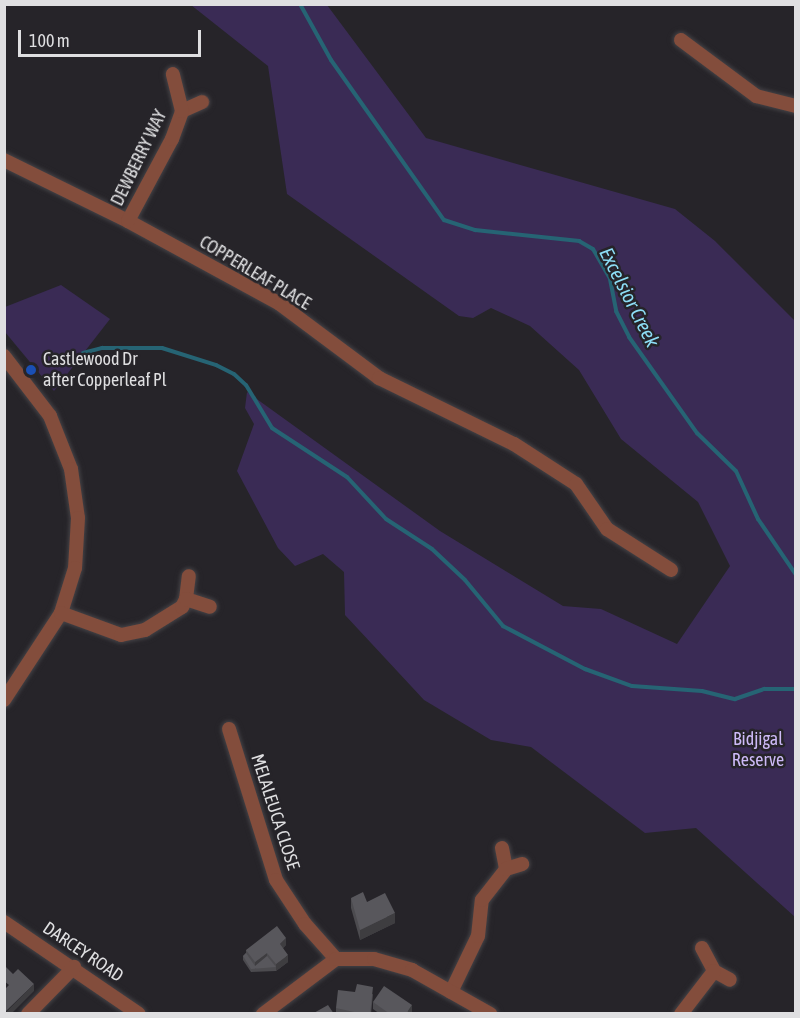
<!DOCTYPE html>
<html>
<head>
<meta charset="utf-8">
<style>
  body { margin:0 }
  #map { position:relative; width:800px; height:1018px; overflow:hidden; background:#262429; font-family:"Asap Condensed",sans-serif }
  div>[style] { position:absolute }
  .green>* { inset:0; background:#3a2b55 }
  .stream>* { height:4px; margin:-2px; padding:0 2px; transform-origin:2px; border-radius:2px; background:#266474 }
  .roads { filter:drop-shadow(0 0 2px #444246) drop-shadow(0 0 2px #444246) }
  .minor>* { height:14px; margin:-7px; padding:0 7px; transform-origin:7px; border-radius:7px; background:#834d3c }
  .wall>* { inset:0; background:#4c4b4f }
  .shaded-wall>* { inset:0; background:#3e3d40 }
  .building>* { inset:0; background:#58575c }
  .dots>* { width:16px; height:16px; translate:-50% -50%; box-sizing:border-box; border:3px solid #262429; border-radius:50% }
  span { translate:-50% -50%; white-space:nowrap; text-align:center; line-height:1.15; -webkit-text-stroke:5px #262429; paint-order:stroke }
  .street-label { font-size:18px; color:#dfdfe1 }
  .poi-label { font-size:18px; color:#dfdfe1 }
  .left { translate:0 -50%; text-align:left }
  .park-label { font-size:18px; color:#cdbaf7 }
  .water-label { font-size:20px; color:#8ddef6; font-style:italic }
  .frame { position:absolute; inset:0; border:6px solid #dfdfe1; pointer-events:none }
  .scale { position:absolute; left:18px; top:30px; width:183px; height:27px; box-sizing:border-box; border:3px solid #dfdfe1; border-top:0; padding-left:8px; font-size:18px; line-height:21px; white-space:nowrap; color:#dfdfe1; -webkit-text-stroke:4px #262429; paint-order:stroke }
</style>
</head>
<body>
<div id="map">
  <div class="green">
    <i style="clip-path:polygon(191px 5px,327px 5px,426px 138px,675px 209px,715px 241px,795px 321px,795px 917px,696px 828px,645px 833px,531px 747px,491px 740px,424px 700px,345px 615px,344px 572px,323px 554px,295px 566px,278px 548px,237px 471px,254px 424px,245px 408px,247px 392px,440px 531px,563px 606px,601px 609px,677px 644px,730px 566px,698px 502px,621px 439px,579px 370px,530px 326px,491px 308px,473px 318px,459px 316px,287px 194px,268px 66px)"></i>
    <i style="clip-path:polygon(61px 285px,110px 319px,54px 391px,5px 332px,5px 307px)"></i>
  </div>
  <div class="stream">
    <i style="left:300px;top:4px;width:64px;rotate:61deg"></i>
    <i style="left:331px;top:60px;width:196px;rotate:54.8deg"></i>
    <i style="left:444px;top:220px;width:33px;rotate:18deg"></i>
    <i style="left:475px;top:230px;width:105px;rotate:6deg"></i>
    <i style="left:579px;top:241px;width:16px;rotate:30deg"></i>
    <i style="left:593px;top:249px;width:34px;rotate:60deg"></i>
    <i style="left:610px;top:279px;width:33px;rotate:79deg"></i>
    <i style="left:616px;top:311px;width:29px;rotate:63deg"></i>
    <i style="left:629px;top:337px;width:118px;rotate:54.7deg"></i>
    <i style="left:697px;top:433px;width:54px;rotate:44.3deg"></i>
    <i style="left:736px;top:471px;width:53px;rotate:65.4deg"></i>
    <i style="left:758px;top:519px;width:68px;rotate:55.8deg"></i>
    <i style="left:83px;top:353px;width:20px;rotate:-15deg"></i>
    <i style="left:102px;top:348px;width:60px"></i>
    <i style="left:162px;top:348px;width:57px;rotate:17.5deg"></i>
    <i style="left:216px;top:365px;width:20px;rotate:27deg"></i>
    <i style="left:234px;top:374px;width:16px;rotate:43deg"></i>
    <i style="left:246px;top:385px;width:50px;rotate:58.8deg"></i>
    <i style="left:272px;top:428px;width:90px;rotate:33.2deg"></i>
    <i style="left:347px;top:477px;width:57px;rotate:47.1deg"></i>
    <i style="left:386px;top:519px;width:55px;rotate:33.1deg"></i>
    <i style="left:432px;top:549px;width:45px;rotate:43.2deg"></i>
    <i style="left:465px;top:580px;width:60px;rotate:50.4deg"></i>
    <i style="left:503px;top:626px;width:93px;rotate:27.7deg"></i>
    <i style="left:585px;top:669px;width:50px;rotate:19.9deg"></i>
    <i style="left:632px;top:686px;width:70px;rotate:4.1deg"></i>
    <i style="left:702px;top:691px;width:34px;rotate:14deg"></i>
    <i style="left:735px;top:699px;width:31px;rotate:-19deg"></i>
    <i style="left:764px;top:689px;width:32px"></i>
  </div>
  <div class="roads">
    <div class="minor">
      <i style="left:681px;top:40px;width:94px;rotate:36.7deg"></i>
      <i style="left:756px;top:96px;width:41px;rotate:14deg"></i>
      <i style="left:182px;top:111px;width:22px;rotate:-24deg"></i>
      <i style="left:4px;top:160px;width:138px;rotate:26.2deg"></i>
      <i style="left:128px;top:221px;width:173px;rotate:28.6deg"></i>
      <i style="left:280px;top:304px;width:124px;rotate:36.8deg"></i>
      <i style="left:379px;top:378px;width:150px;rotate:26.1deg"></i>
      <i style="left:514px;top:444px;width:74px;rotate:32.8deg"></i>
      <i style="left:576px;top:484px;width:55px;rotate:55.4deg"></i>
      <i style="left:607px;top:529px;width:76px;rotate:32.6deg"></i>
      <i style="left:128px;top:221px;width:93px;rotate:-61.8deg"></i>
      <i style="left:172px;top:139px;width:30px;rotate:-70deg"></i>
      <i style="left:182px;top:111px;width:38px;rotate:-104deg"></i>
      <i style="left:4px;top:356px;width:76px;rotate:52.5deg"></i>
      <i style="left:50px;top:416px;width:57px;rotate:68.4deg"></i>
      <i style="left:71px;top:469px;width:49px;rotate:81.9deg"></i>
      <i style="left:78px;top:518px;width:50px;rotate:93.4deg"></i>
      <i style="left:75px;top:568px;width:47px;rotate:107.3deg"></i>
      <i style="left:61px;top:613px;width:104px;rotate:123.2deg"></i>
      <i style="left:186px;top:599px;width:23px;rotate:-83deg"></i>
      <i style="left:61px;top:613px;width:64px;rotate:20.1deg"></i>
      <i style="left:121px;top:635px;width:25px;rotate:-12deg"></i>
      <i style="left:145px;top:630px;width:44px;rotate:-31.9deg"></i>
      <i style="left:182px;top:607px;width:9px;rotate:-63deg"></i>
      <i style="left:186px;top:599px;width:25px;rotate:18deg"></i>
      <i style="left:229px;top:729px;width:158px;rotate:72.7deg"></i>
      <i style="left:276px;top:880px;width:53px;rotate:56.6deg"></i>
      <i style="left:305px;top:924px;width:47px;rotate:48.5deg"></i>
      <i style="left:502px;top:848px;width:21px;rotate:79deg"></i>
      <i style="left:4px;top:922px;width:163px;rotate:34.3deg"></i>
      <i style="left:702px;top:948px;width:26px;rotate:62deg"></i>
      <i style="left:714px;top:971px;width:18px;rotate:29deg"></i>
      <i style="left:451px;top:992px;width:62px;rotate:-64.3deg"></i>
      <i style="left:478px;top:936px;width:36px;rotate:-84deg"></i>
      <i style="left:482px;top:900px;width:39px;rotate:-52deg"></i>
      <i style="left:506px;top:869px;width:17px;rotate:-17deg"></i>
      <i style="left:28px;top:1014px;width:66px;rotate:-45.6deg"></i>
      <i style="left:263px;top:1014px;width:91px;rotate:-37deg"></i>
      <i style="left:336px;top:959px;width:38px"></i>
      <i style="left:374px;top:959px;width:40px;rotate:16deg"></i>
      <i style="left:412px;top:970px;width:90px;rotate:29.4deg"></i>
      <i style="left:681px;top:1014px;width:54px;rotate:-52.5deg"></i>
    </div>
  </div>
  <div class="wall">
    <i style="clip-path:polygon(351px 898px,367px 902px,395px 923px,360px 940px,351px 908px)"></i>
    <i style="clip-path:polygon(286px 945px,283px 948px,288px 962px,276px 971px,251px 972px,243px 960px,243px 956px,246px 953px,246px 950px)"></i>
    <i style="clip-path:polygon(373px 994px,371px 1014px,336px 1014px,336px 1008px)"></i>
    <i style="clip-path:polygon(373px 1002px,412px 1012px,411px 1014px,380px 1014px,373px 1009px)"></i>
  </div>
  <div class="shaded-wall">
    <i style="clip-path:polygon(395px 913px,395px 923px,360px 940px,360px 930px)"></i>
    <i style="clip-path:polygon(286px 938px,286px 945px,280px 951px,280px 944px)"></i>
    <i style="clip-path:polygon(267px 953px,267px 960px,255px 969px,255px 962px)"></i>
    <i style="clip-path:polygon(288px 955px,288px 962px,276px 971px,276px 964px)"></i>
    <i style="clip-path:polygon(34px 984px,34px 991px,11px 1014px,4px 1014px)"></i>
    <i style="clip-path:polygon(412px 1005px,412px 1012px,411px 1014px,406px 1014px)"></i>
  </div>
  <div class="building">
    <i style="clip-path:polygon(363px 892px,367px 902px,385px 893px,395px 913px,360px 930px,351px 898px)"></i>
    <i style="clip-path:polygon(277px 926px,286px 938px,280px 944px,288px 955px,276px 964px,267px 953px,255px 962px,246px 950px)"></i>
    <i style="clip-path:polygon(246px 953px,255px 966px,267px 956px,276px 967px,251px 969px,243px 956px)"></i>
    <i style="clip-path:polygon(4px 965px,13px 974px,18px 969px,34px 984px,4px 1013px,4px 990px,9px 985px,4px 981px)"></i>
    <i style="clip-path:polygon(357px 984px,373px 987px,370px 1014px,363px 1014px,336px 1008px,338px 990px,355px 992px)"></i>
    <i style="clip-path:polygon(384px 986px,412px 1005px,406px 1014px,390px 1014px,373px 1002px)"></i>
    <i style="clip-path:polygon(328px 1005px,334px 1014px,312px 1014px)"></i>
  </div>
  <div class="dots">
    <i style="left:31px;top:370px;background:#1a4fb4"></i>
  </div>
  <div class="street-label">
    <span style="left:139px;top:158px;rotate:-64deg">DEWBERRY WAY</span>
    <span style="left:255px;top:273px;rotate:31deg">COPPERLEAF PLACE</span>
    <span style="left:275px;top:812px;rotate:72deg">MELALEUCA CLOSE</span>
    <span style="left:83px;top:952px;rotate:34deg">DARCEY ROAD</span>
  </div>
  <div class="poi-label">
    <span class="left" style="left:43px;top:370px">Castlewood Dr<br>after Copperleaf Pl</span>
  </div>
  <div class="park-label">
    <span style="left:758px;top:750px">Bidjigal<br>Reserve</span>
  </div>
  <div class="water-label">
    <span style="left:630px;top:297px;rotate:63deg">Excelsior Creek</span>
  </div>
  <div class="frame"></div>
  <div class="scale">100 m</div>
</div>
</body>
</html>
